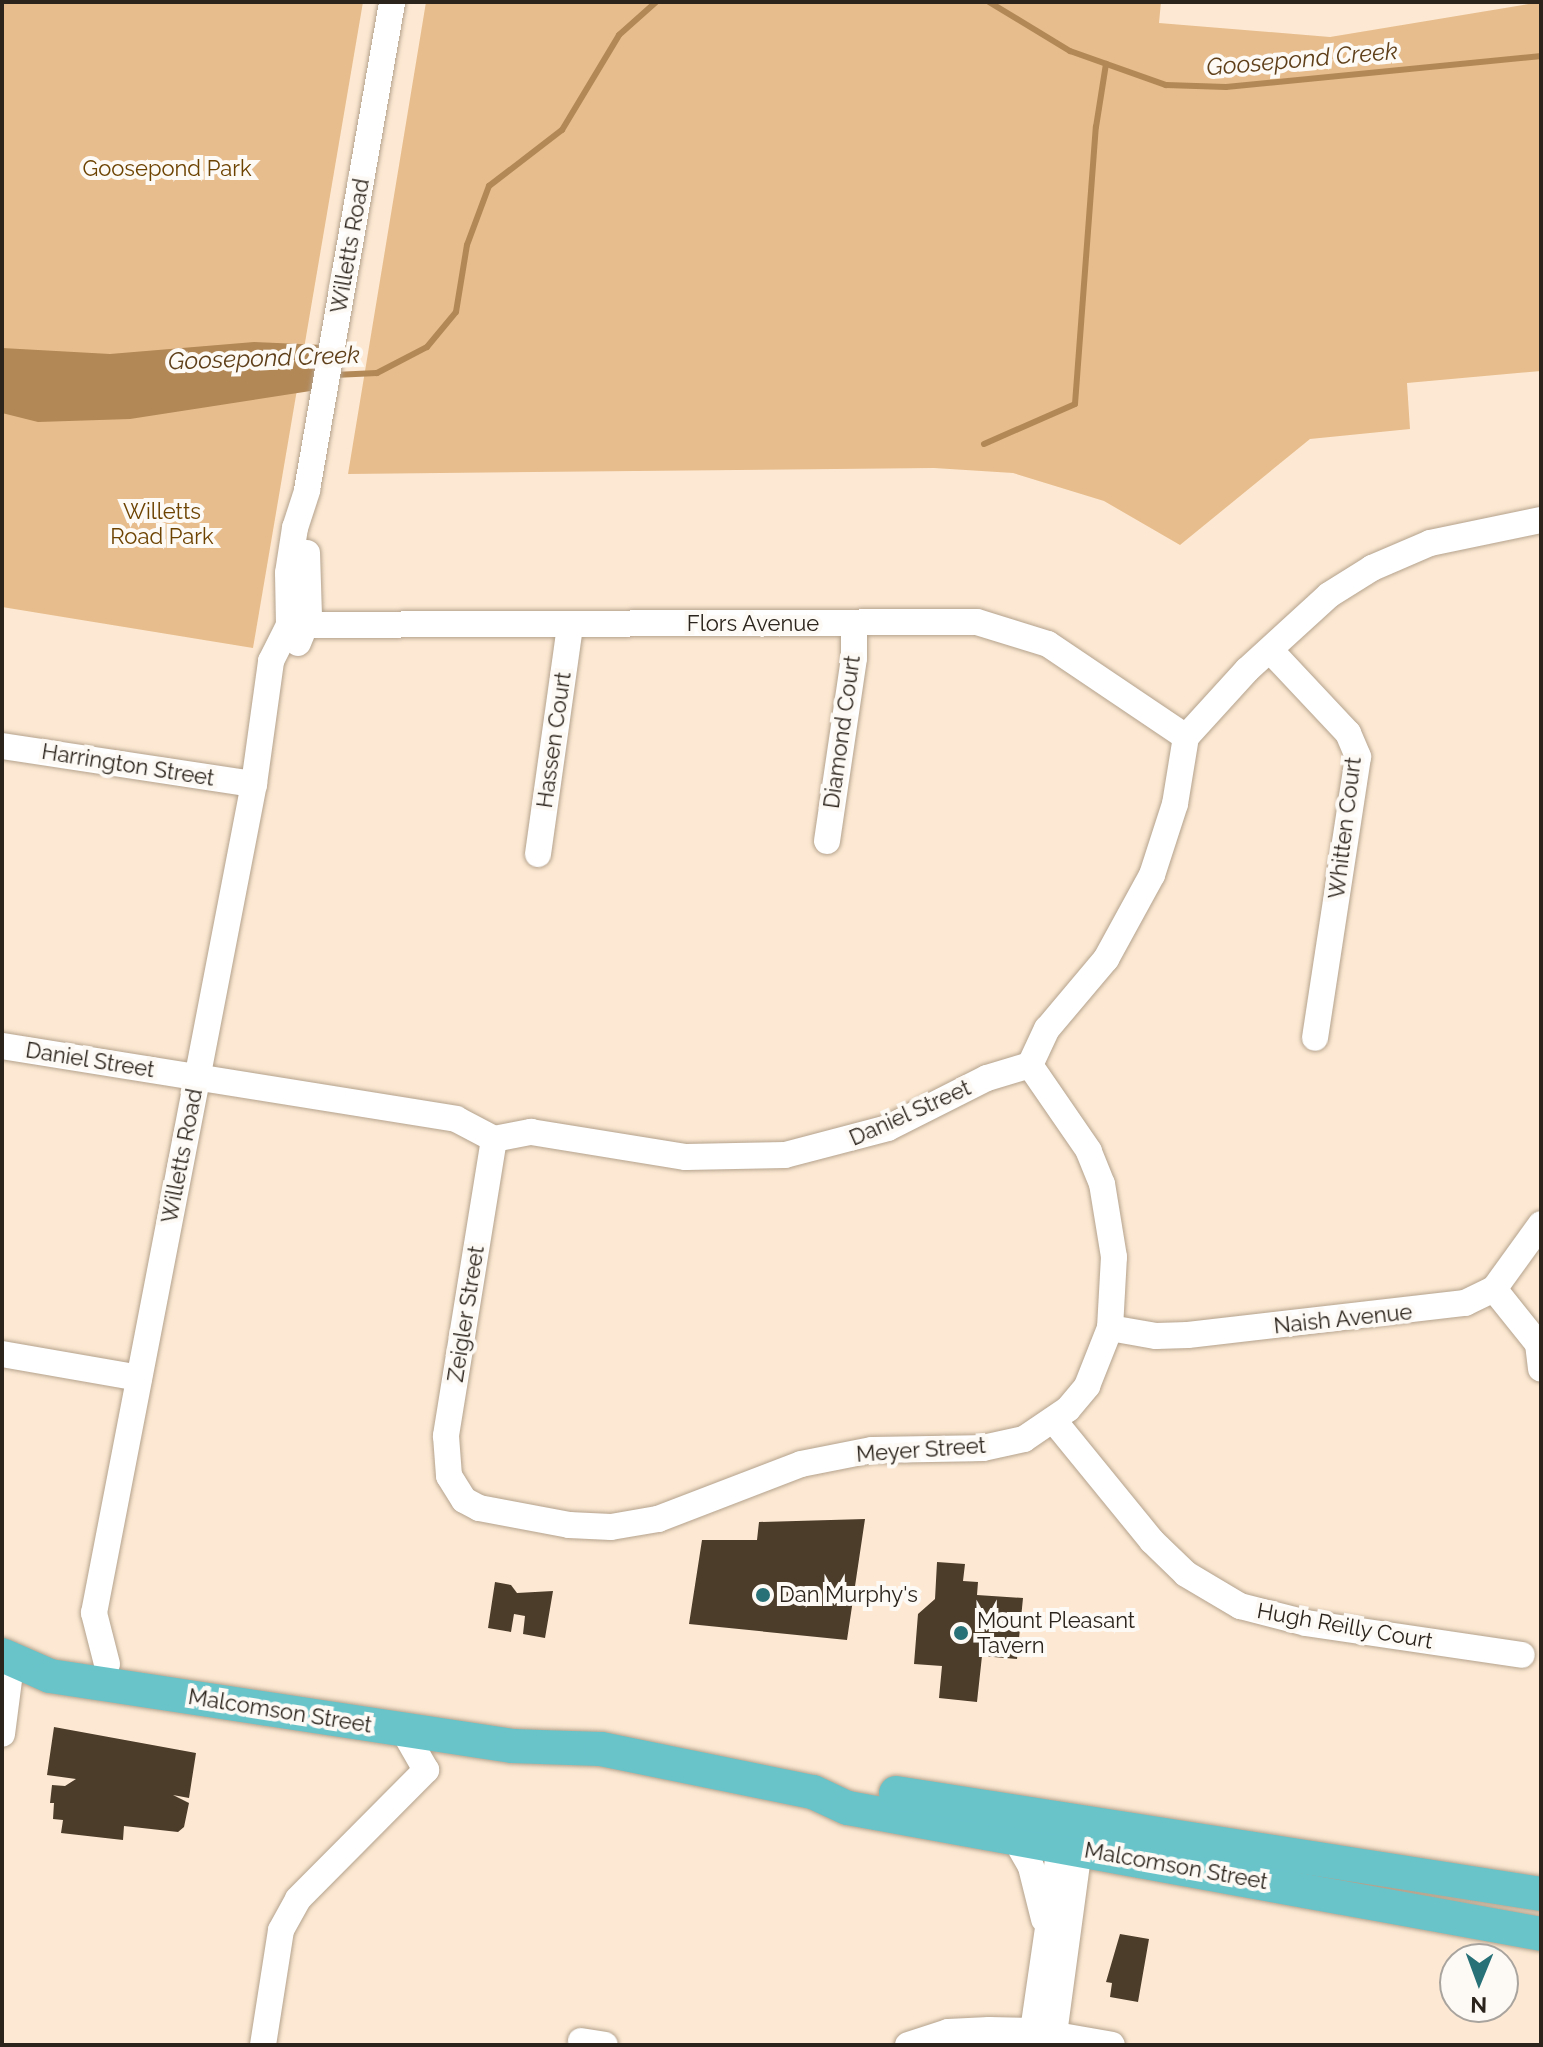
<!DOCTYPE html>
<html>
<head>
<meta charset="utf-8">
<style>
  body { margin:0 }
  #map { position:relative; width:1543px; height:2047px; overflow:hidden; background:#fde9d3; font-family:Raleway,sans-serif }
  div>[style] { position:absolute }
  .green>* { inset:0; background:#e7bd8d }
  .water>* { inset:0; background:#b28857 }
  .stream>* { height:6px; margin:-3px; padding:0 3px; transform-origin:3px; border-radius:3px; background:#b28857 }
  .building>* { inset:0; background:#4c3c2a }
  .roads { filter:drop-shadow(0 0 2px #b4a28d) drop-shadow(0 0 2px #b4a28d) }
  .minor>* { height:26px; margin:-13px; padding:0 13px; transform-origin:13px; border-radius:13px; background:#fff }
  .major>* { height:34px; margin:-17px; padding:0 17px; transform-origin:17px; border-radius:17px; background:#69c4ca }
  .dots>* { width:22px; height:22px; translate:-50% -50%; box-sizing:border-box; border:4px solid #fdf9f5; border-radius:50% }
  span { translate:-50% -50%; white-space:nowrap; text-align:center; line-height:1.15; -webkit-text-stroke:8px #fdf9f5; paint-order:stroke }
  .park-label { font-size:22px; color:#6d4302 }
  .street-label { font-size:22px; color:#2b241c }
  .poi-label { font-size:22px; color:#2b241c }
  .left { translate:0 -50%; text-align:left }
  .water-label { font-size:24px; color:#5e3f19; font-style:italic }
  .frame { position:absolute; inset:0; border:4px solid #2b241c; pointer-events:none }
  .north { position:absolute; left:1439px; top:1943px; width:80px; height:80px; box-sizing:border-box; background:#fdf9f5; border:2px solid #a9a49e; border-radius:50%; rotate:181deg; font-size:22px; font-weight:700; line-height:32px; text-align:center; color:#2b241c }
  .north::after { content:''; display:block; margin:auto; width:28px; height:36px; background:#277177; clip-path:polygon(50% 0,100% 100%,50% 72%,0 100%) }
</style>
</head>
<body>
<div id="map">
  <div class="green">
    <i style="clip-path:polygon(2px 2px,363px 2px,253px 648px,2px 607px)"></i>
    <i style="clip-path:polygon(426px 2px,1161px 2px,1159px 23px,1330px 37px,1541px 2px,1541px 371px,1407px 383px,1410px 429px,1310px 439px,1180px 545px,1104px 501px,1013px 473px,934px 468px,348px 474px)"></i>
  </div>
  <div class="water">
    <i style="clip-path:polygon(254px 342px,323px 345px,317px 390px,130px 419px,38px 422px,2px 413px,2px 348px,110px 354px)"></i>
  </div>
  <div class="stream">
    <i style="left:989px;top:2px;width:95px;rotate:31.2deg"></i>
    <i style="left:1070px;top:51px;width:102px;rotate:19.5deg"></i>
    <i style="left:1166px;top:85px;width:60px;rotate:1.9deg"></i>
    <i style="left:1226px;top:87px;width:317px;rotate:-5.6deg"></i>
    <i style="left:334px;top:375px;width:43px;rotate:-2.7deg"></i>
    <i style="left:377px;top:373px;width:56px;rotate:-27.5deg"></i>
    <i style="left:427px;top:347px;width:45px;rotate:-50.4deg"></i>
    <i style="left:456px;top:312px;width:68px;rotate:-80.7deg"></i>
    <i style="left:467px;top:245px;width:63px;rotate:-69.6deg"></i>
    <i style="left:489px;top:186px;width:92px;rotate:-37.5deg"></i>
    <i style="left:562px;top:130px;width:111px;rotate:-59deg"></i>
    <i style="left:619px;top:35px;width:50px;rotate:-41.7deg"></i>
    <i style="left:984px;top:444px;width:99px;rotate:-23.7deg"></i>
    <i style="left:1075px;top:404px;width:278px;rotate:-85.7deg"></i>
    <i style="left:1096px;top:127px;width:64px;rotate:-81deg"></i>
  </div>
  <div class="building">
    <i style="clip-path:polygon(865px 1519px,847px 1640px,689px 1624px,702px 1540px,757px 1540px,759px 1522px)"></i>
    <i style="clip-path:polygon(937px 1562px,965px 1564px,963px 1581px,978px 1582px,977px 1595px,1023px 1598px,1017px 1659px,982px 1656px,977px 1702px,939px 1698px,942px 1666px,914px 1664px,918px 1614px,935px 1599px)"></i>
    <i style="clip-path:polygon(495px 1582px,511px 1585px,517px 1593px,553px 1591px,545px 1638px,523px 1634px,525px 1616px,514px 1614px,511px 1632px,488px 1628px)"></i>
    <i style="clip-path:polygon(54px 1727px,196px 1753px,189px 1798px,173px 1795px,189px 1803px,184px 1827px,178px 1832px,124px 1826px,123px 1840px,61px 1833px,63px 1820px,53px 1819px,54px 1803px,50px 1803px,52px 1785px,65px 1786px,76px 1779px,47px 1775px)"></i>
    <i style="clip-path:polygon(1120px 1934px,1149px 1939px,1138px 2002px,1110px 1997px,1112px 1983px,1106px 1982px)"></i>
  </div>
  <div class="roads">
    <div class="minor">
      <i style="left:289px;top:625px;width:688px;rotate:-0.25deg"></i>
      <i style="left:977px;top:622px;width:74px;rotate:17.2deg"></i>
      <i style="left:1048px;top:644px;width:166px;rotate:34deg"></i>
      <i style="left:298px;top:643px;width:29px;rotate:-68deg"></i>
      <i style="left:309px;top:616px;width:63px;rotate:-91.8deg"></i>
      <i style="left:1270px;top:650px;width:114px;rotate:46.8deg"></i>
      <i style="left:1348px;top:733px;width:26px;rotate:67deg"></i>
      <i style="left:1358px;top:757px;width:284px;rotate:98.7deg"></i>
      <i style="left:2px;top:746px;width:255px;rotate:8.6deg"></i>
      <i style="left:827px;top:841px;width:185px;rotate:-81.6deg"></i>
      <i style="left:854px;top:658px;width:35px;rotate:-90deg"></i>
      <i style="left:538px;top:854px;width:231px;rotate:-82deg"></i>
      <i style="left:2px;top:1046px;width:460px;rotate:9.1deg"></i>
      <i style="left:456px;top:1119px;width:43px;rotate:27.8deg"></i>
      <i style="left:494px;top:1139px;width:38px;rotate:-11deg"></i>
      <i style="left:531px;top:1132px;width:157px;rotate:9.2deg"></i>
      <i style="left:686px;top:1157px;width:99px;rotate:-1.2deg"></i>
      <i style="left:785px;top:1155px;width:106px;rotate:-14.7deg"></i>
      <i style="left:888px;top:1128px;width:111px;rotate:-26.8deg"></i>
      <i style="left:987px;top:1078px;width:45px;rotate:-16.8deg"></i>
      <i style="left:1030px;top:1065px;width:40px;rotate:-65deg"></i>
      <i style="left:1047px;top:1029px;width:92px;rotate:-49.9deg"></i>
      <i style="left:1106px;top:959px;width:96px;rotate:-61.3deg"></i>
      <i style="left:1152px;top:875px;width:75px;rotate:-72.1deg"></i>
      <i style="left:1175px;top:804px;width:68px;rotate:-80.7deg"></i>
      <i style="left:1186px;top:737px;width:91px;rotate:-47.7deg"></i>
      <i style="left:1247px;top:670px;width:111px;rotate:-42.4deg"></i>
      <i style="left:1329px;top:595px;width:51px;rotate:-32.1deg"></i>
      <i style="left:1372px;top:568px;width:63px;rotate:-23.3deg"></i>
      <i style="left:1430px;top:543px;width:113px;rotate:-11.7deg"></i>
      <i style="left:494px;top:1139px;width:301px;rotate:99.2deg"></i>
      <i style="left:446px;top:1436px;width:40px;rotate:85.7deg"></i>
      <i style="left:449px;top:1476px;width:28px;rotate:58deg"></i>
      <i style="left:464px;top:1500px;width:17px;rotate:28deg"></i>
      <i style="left:479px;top:1508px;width:92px;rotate:10.7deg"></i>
      <i style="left:569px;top:1525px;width:42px;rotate:2.7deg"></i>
      <i style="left:611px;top:1527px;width:48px;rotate:-9.7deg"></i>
      <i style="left:658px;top:1519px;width:153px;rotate:-21deg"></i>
      <i style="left:801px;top:1464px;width:72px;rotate:-11.2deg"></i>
      <i style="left:872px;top:1450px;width:111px;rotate:-1deg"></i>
      <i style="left:983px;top:1448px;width:42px;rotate:-12.4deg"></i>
      <i style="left:1024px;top:1439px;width:53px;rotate:-34.3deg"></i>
      <i style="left:1068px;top:1409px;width:30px;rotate:-50deg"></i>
      <i style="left:1087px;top:1386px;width:62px;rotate:-68.4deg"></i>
      <i style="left:1110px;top:1328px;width:71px;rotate:-86.8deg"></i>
      <i style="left:1114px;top:1257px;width:74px;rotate:-99.3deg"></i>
      <i style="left:1102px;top:1184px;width:35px;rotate:-112deg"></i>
      <i style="left:1089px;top:1151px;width:104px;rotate:-124.5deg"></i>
      <i style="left:1494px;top:1289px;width:70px;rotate:51.3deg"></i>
      <i style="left:1538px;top:1344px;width:25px;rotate:83deg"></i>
      <i style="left:1110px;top:1328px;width:47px;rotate:9.9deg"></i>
      <i style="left:1156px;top:1336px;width:32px;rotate:-2deg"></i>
      <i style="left:1188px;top:1335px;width:279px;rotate:-6.6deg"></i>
      <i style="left:1465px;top:1303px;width:32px;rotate:-26deg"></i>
      <i style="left:1494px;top:1289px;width:80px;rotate:-54.1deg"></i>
      <i style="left:2px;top:1354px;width:139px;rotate:9.9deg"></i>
      <i style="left:1055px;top:1422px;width:154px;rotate:50.8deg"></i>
      <i style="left:1152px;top:1541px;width:47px;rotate:44.1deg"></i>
      <i style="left:1186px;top:1574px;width:63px;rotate:30.7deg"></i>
      <i style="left:1240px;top:1606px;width:68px;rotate:14.4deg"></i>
      <i style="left:1306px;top:1623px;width:218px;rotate:8.4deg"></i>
      <i style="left:107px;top:1664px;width:53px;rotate:-104.3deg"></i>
      <i style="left:94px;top:1613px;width:844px;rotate:-79.08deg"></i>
      <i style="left:254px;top:784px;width:124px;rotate:-82.1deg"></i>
      <i style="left:271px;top:661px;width:40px;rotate:-63.4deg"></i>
      <i style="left:289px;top:625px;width:52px;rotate:-91.1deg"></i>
      <i style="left:288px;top:573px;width:46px;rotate:-81.2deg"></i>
      <i style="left:295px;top:528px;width:40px;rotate:-72deg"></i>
      <i style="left:307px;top:490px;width:495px;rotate:-80.1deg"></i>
      <i style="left:2px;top:1734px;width:78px;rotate:-82.6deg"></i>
      <i style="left:1014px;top:1837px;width:34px;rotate:60deg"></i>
      <i style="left:1031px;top:1867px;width:54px;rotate:76deg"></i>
      <i style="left:1033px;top:2031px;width:202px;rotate:-81.7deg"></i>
      <i style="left:1054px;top:2034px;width:203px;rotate:-82.3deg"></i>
      <i style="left:581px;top:2041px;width:24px;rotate:9deg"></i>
      <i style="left:263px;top:2045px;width:116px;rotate:-81.1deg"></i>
      <i style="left:281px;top:1930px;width:35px;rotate:-61deg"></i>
      <i style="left:298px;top:1899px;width:182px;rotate:-45.2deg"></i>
      <i style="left:426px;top:1770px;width:46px;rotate:-119.9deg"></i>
      <i style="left:908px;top:2045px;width:42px;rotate:-18deg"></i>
      <i style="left:948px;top:2032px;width:41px;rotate:-2.8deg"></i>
      <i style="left:989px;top:2030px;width:44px;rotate:1.3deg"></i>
      <i style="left:1033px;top:2031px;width:80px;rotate:10deg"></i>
    </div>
    <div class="major">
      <i style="left:2px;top:1655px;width:52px;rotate:23.6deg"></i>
      <i style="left:50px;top:1676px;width:467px;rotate:8.6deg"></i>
      <i style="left:512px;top:1746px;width:89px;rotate:1.9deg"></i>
      <i style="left:601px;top:1749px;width:216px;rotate:11.5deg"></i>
      <i style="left:813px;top:1792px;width:38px;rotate:25deg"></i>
      <i style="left:848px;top:1808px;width:704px;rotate:10.3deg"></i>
      <i style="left:896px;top:1793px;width:653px;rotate:8.9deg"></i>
    </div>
  </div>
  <div class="dots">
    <i style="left:763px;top:1595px;background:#277177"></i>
    <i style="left:961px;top:1633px;background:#277177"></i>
  </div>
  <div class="park-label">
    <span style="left:167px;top:169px">Goosepond Park</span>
    <span style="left:162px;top:524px">Willetts<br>Road Park</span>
  </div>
  <div class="street-label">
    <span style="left:350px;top:246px;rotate:-80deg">Willetts Road</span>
    <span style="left:753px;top:624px">Flors Avenue</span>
    <span style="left:842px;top:732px;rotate:-82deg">Diamond Court</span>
    <span style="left:554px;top:740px;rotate:-82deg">Hassen Court</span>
    <span style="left:128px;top:765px;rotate:9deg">Harrington Street</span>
    <span style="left:1345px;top:828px;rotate:-83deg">Whitten Court</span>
    <span style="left:90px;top:1060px;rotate:9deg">Daniel Street</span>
    <span style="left:910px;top:1113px;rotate:-24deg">Daniel Street</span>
    <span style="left:182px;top:1156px;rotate:-79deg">Willetts Road</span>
    <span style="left:466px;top:1314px;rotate:-81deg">Zeigler Street</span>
    <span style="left:1343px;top:1319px;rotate:-6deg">Naish Avenue</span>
    <span style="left:921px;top:1450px;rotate:-4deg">Meyer Street</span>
    <span style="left:1345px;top:1626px;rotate:10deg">Hugh Reilly Court</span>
    <span style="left:280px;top:1711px;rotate:9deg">Malcomson Street</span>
    <span style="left:1176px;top:1866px;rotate:10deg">Malcomson Street</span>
  </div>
  <div class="poi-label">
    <span class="left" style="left:779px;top:1595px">Dan Murphy's</span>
    <span class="left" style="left:977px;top:1633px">Mount Pleasant<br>Tavern</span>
  </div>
  <div class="water-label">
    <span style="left:1302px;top:59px;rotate:-5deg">Goosepond Creek</span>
    <span style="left:264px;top:358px;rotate:-2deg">Goosepond Creek</span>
  </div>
  <div class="frame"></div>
  <div class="north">N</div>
</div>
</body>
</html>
